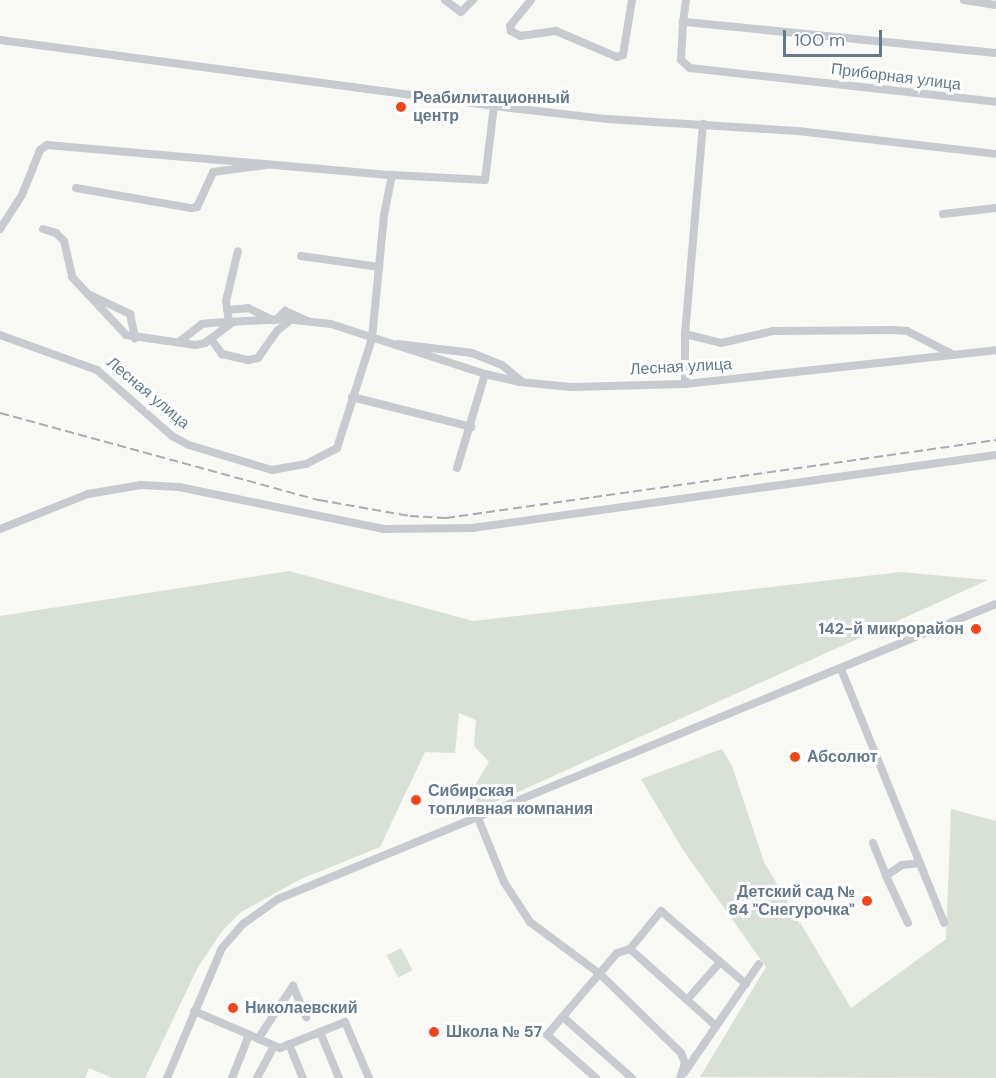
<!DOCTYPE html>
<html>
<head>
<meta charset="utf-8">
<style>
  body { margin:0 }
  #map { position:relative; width:996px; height:1078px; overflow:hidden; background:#f8f8f5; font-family:"DM Sans",sans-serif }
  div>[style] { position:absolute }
  .green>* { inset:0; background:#d9e0d5; transform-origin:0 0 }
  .minor>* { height:8px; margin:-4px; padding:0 4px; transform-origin:4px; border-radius:4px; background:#c7cbcf }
  .rail>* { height:2px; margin-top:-1px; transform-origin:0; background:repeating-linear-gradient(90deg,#a5acb2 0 9px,transparent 0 13.5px) }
  .dots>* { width:16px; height:16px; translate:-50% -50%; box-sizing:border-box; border:3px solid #fff; border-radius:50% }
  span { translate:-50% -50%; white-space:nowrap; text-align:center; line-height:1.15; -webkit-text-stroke:6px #fff; paint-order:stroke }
  .street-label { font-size:16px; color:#647989 }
  .poi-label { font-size:16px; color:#647989; font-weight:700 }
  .left { translate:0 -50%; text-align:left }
  .right { translate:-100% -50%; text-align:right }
  .scale { position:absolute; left:783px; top:30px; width:99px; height:27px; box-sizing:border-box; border:3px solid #647989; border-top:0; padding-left:8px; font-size:18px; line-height:21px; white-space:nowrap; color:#647989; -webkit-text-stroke:4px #fff; paint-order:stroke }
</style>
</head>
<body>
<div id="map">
  <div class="green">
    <i style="clip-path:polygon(289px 571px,473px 621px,901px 572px,988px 580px,480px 809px,472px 790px,489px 762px,474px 746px,476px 720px,459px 713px,455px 753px,425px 752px,380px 847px,301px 879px,241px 912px,223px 930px,198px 967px,145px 1078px,112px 1078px,89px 1068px,85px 1078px,0 1078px,0 616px)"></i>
    <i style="clip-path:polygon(722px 749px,732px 766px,764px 862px,851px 1008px,946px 939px,951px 809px,996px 821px,996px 1078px,700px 1077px,766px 967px,683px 850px,641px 779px)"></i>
    <i style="left:401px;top:948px;width:25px;height:16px;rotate:63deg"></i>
  </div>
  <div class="minor">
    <i style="left:445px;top:0;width:20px;rotate:37deg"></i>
    <i style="left:461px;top:12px;width:17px;rotate:-45deg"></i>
    <i style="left:531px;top:0;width:33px;rotate:129deg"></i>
    <i style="left:510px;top:26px;width:5px;rotate:79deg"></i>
    <i style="left:511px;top:31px;width:10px;rotate:29deg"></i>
    <i style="left:520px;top:36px;width:36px;rotate:-8deg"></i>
    <i style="left:556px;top:31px;width:66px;rotate:23.1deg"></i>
    <i style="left:617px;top:57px;width:6px;rotate:-18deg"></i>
    <i style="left:623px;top:55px;width:56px;rotate:-80.7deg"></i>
    <i style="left:964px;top:0;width:32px;rotate:9deg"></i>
    <i style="left:683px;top:22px;width:22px;rotate:-82deg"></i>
    <i style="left:0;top:40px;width:498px;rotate:7.6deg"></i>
    <i style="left:494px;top:106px;width:114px;rotate:6.6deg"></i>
    <i style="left:607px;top:119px;width:191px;rotate:3.6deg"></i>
    <i style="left:798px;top:131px;width:199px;rotate:6.6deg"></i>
    <i style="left:996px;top:53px;width:315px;rotate:-174.3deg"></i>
    <i style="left:683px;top:22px;width:38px;rotate:93deg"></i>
    <i style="left:681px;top:60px;width:12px;rotate:42deg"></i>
    <i style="left:690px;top:68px;width:308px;rotate:6.3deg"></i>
    <i style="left:76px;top:188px;width:117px;rotate:9.9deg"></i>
    <i style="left:191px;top:208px;width:6px;rotate:-9deg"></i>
    <i style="left:197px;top:207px;width:38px;rotate:-65deg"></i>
    <i style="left:213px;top:172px;width:53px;rotate:-7.5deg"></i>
    <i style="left:943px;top:214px;width:53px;rotate:-6.5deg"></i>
    <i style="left:0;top:229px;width:40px;rotate:-57.1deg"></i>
    <i style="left:22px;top:195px;width:48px;rotate:-68.2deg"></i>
    <i style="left:40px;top:150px;width:9px;rotate:-36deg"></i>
    <i style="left:47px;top:145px;width:346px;rotate:5deg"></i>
    <i style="left:392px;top:175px;width:93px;rotate:3.1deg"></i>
    <i style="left:485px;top:180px;width:75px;rotate:-83.1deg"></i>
    <i style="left:43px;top:229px;width:14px;rotate:17deg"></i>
    <i style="left:56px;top:233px;width:11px;rotate:45deg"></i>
    <i style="left:64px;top:241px;width:37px;rotate:77deg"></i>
    <i style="left:72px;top:277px;width:79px;rotate:47deg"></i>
    <i style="left:126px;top:335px;width:70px;rotate:8.2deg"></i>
    <i style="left:195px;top:345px;width:10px;rotate:-11deg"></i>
    <i style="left:205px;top:343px;width:35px;rotate:-37deg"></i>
    <i style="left:301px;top:256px;width:79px;rotate:8deg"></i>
    <i style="left:88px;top:294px;width:47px;rotate:25.5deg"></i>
    <i style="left:130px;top:314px;width:25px;rotate:78deg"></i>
    <i style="left:227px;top:310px;width:21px;rotate:-5deg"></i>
    <i style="left:248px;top:308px;width:28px;rotate:26deg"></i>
    <i style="left:276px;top:320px;width:13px;rotate:-45deg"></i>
    <i style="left:285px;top:311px;width:24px;rotate:24deg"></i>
    <i style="left:229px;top:322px;width:21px;rotate:-98deg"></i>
    <i style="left:226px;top:301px;width:51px;rotate:-76.5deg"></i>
    <i style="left:685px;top:334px;width:37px;rotate:14deg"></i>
    <i style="left:721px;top:343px;width:53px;rotate:-13deg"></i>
    <i style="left:773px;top:331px;width:120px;rotate:-0.5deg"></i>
    <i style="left:893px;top:330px;width:14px;rotate:4deg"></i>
    <i style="left:907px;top:331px;width:48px;rotate:27.1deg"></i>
    <i style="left:0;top:335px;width:103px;rotate:19.8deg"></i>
    <i style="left:97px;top:370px;width:100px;rotate:41.3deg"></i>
    <i style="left:172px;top:436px;width:19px;rotate:28deg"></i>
    <i style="left:189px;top:445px;width:87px;rotate:16.8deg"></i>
    <i style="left:272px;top:470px;width:35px;rotate:-10deg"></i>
    <i style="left:306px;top:464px;width:35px;rotate:-27deg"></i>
    <i style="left:337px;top:448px;width:115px;rotate:-72.3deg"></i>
    <i style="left:372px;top:338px;width:124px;rotate:-84.4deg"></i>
    <i style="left:384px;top:215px;width:41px;rotate:-78.7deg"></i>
    <i style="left:211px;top:339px;width:19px;rotate:54deg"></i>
    <i style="left:222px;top:354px;width:27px;rotate:13deg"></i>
    <i style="left:248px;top:360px;width:10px;rotate:-11deg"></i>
    <i style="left:258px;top:358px;width:33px;rotate:-55deg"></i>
    <i style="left:277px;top:331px;width:17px;rotate:-40deg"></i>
    <i style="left:179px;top:342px;width:29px;rotate:-38deg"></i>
    <i style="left:202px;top:324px;width:9px;rotate:-6deg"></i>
    <i style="left:211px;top:323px;width:75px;rotate:-3.1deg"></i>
    <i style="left:286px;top:319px;width:45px;rotate:6.3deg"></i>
    <i style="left:331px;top:324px;width:162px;rotate:18deg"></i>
    <i style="left:485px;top:374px;width:35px;rotate:13deg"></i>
    <i style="left:519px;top:382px;width:53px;rotate:5.4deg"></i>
    <i style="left:572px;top:387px;width:113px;rotate:-1.5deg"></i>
    <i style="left:685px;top:384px;width:313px;rotate:-6.2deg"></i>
    <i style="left:398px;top:344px;width:75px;rotate:6.9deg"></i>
    <i style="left:472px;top:353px;width:32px;rotate:22deg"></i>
    <i style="left:502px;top:365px;width:25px;rotate:40deg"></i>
    <i style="left:685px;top:384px;width:50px;rotate:-90deg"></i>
    <i style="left:685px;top:334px;width:211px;rotate:-85.1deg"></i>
    <i style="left:352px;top:397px;width:123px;rotate:14.1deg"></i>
    <i style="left:457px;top:468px;width:98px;rotate:-73.4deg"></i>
    <i style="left:0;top:529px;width:95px;rotate:-21.7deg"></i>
    <i style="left:88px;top:494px;width:54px;rotate:-9.6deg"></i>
    <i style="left:141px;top:485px;width:38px;rotate:3deg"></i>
    <i style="left:179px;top:487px;width:209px;rotate:11.6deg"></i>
    <i style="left:384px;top:529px;width:88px;rotate:-0.7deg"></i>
    <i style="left:472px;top:528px;width:529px;rotate:-7.93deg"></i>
    <i style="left:841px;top:669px;width:274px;rotate:67.9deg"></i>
    <i style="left:478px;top:818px;width:69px;rotate:67.9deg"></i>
    <i style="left:504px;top:882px;width:48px;rotate:57deg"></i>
    <i style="left:530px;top:922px;width:87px;rotate:36.6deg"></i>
    <i style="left:600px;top:974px;width:113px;rotate:44.3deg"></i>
    <i style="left:681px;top:1053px;width:11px;rotate:68deg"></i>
    <i style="left:685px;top:1063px;width:16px;rotate:108deg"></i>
    <i style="left:873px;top:843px;width:35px;rotate:68deg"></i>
    <i style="left:908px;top:923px;width:52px;rotate:-115.1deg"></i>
    <i style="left:886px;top:876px;width:19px;rotate:-35deg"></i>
    <i style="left:902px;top:865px;width:18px;rotate:-6deg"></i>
    <i style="left:630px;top:949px;width:115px;rotate:41.8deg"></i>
    <i style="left:687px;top:1000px;width:50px;rotate:-49deg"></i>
    <i style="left:194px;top:1011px;width:94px;rotate:23.3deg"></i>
    <i style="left:280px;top:1048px;width:70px;rotate:-21.8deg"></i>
    <i style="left:345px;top:1022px;width:61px;rotate:66.8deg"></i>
    <i style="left:563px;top:1017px;width:92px;rotate:41.5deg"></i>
    <i style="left:320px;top:1032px;width:50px;rotate:67.6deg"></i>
    <i style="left:258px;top:1039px;width:64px;rotate:-56.6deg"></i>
    <i style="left:293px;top:986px;width:34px;rotate:67deg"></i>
    <i style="left:289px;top:1044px;width:37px;rotate:68deg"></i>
    <i style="left:684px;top:1073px;width:132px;rotate:-55.5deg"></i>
    <i style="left:167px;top:1078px;width:141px;rotate:-67.1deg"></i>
    <i style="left:222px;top:948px;width:32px;rotate:-49deg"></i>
    <i style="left:243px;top:924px;width:43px;rotate:-35.5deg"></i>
    <i style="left:278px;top:899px;width:776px;rotate:-22.34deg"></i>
    <i style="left:232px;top:1078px;width:46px;rotate:-68.4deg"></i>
    <i style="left:257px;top:1078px;width:36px;rotate:-62deg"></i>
    <i style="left:596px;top:1078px;width:65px;rotate:-138.7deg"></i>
    <i style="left:547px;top:1035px;width:108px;rotate:-49.5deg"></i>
    <i style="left:617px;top:953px;width:14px;rotate:-17deg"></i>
    <i style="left:630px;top:949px;width:49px;rotate:-50.8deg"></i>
    <i style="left:661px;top:911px;width:112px;rotate:40.7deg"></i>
  </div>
  <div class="rail">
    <i style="left:0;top:413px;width:331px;rotate:15.3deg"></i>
    <i style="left:319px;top:500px;width:92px;rotate:10deg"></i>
    <i style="left:410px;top:516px;width:36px;rotate:3deg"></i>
    <i style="left:446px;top:518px;width:556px;rotate:-8.07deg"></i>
  </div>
  <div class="dots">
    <i style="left:401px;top:107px;background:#f44518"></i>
    <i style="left:976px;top:629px;background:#f44518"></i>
    <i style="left:795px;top:757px;background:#f44518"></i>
    <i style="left:416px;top:800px;background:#f44518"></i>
    <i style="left:867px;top:901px;background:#f44518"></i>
    <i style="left:233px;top:1008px;background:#f44518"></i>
    <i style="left:434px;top:1032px;background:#f44518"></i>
  </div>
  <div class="street-label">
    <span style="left:896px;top:77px;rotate:7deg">Приборная улица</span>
    <span style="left:681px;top:367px;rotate:-3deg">Лесная улица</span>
    <span style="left:148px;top:393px;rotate:40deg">Лесная улица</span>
  </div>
  <div class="poi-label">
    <span class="left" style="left:413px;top:107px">Реабилитационный<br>центр</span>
    <span class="right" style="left:964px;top:629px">142-й микрорайон</span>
    <span class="left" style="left:807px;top:757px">Абсолют</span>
    <span class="left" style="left:428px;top:800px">Сибирская<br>топливная компания</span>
    <span class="right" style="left:855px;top:901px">Детский сад №<br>84 "Снегурочка"</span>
    <span class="left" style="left:245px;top:1008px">Николаевский</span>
    <span class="left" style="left:446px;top:1032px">Школа № 57</span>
  </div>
  <div class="scale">100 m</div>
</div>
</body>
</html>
